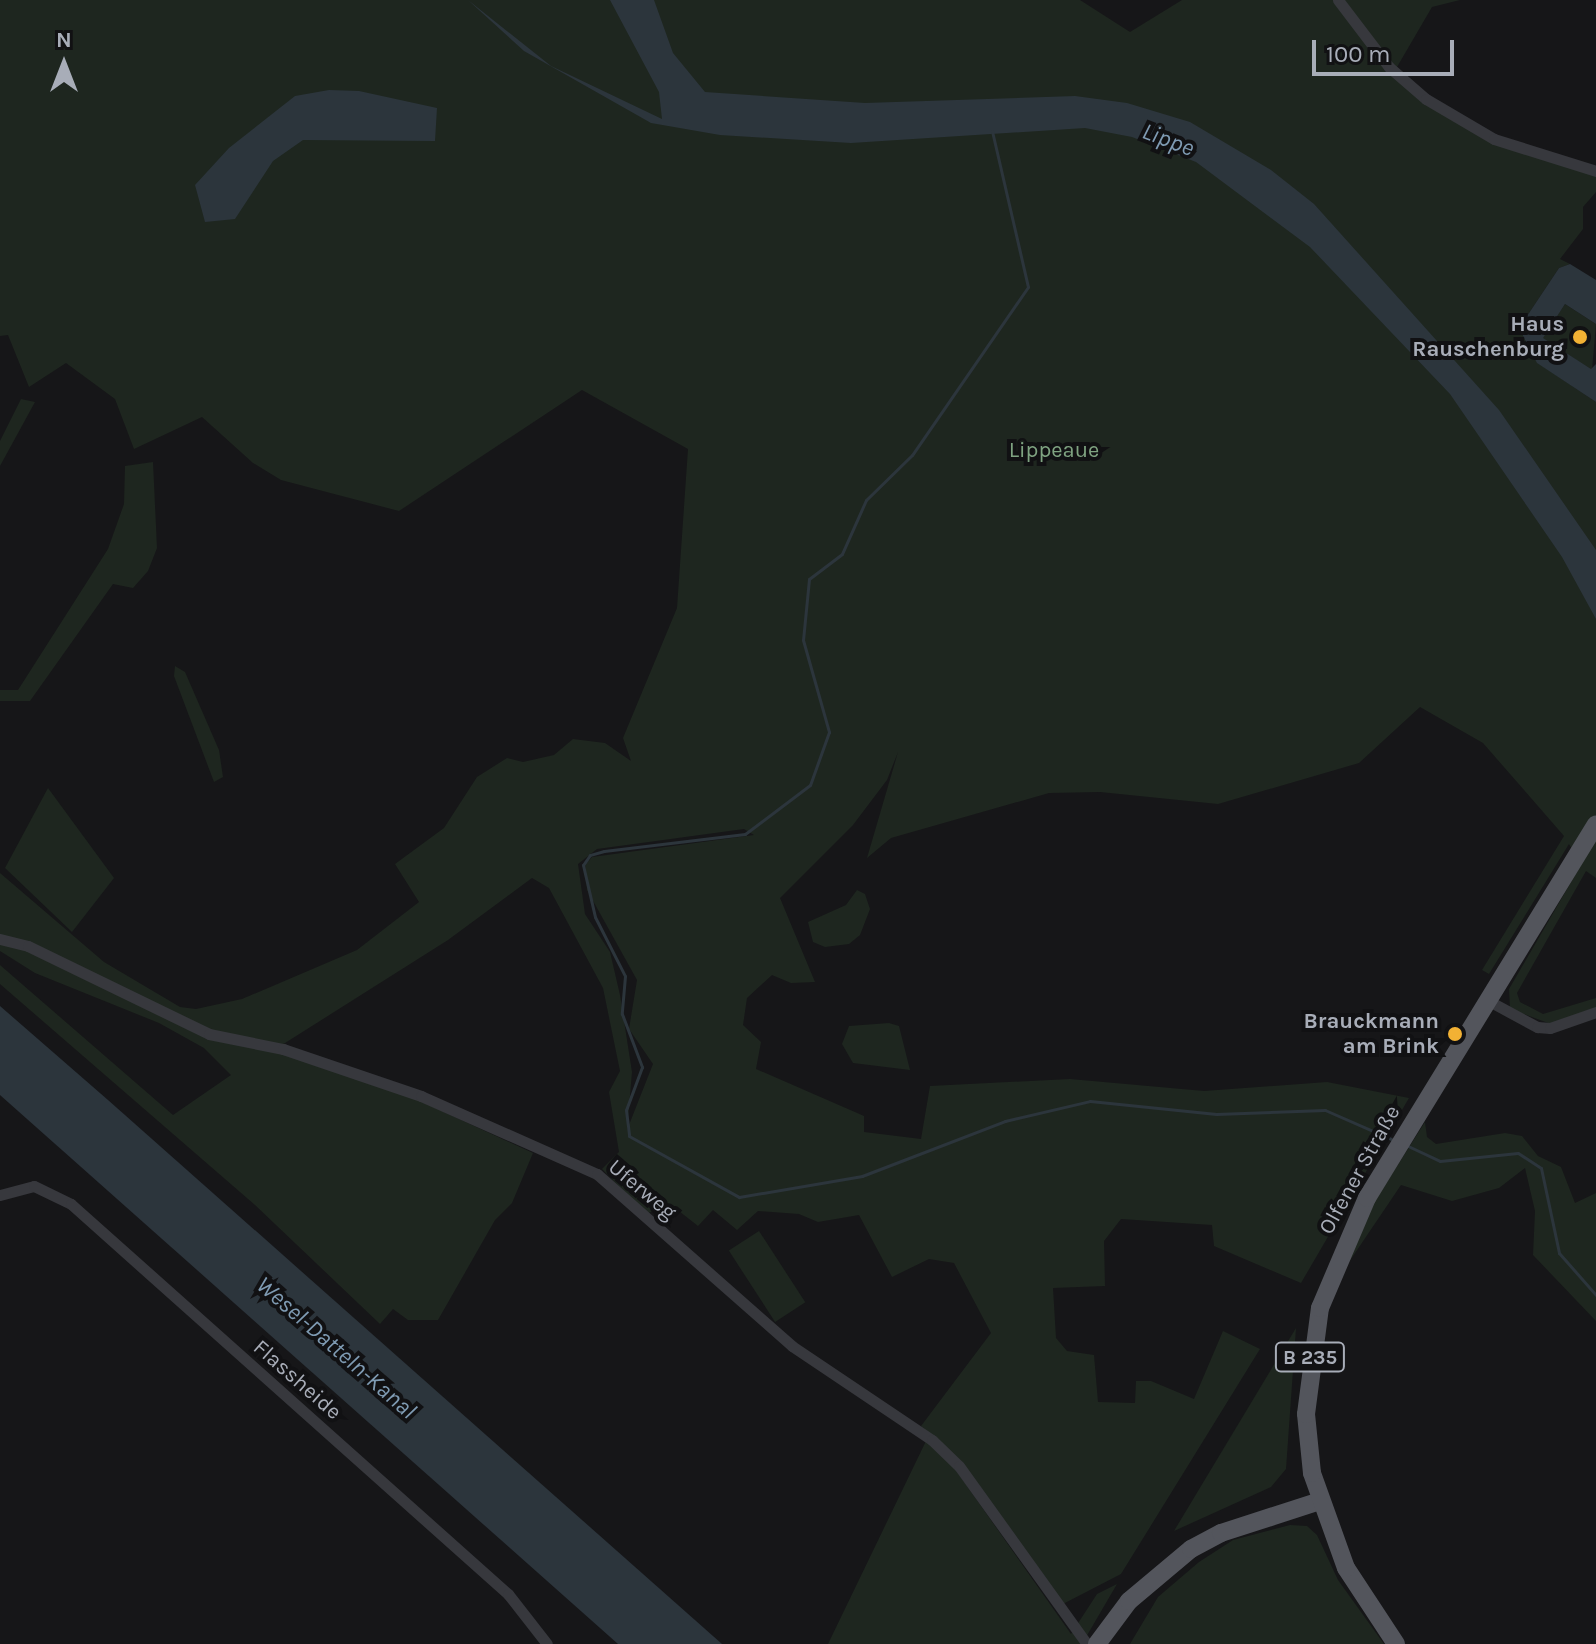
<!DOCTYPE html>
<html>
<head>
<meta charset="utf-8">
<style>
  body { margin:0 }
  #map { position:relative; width:1596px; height:1644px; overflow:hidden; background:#161618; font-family:Karla,sans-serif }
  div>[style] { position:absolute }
  .green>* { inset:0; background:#1e261f; transform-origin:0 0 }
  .water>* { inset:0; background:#2c353c }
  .stream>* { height:3px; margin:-1.5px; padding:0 1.5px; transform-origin:1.5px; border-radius:1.5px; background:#2c353c }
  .minor>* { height:11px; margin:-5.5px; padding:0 5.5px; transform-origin:5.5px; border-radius:5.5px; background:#37383d }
  .primary>* { height:18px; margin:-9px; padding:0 9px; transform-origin:9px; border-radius:9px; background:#53555c }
  .dots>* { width:22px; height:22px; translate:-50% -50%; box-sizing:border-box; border:4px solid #111113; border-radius:50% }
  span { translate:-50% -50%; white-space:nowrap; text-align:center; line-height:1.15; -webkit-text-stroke:8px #111113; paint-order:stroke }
  .shield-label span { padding:2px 6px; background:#111113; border:2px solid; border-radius:6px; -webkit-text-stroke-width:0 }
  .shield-label { font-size:20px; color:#a8adb8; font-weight:700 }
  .poi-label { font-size:22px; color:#a8adb8; font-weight:700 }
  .right { translate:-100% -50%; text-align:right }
  .park-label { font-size:22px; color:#7fa381 }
  .street-label { font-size:22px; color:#a8adb8 }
  .water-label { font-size:24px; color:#7f9bb3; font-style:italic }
  .north { position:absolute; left:24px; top:24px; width:80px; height:80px; -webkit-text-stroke:6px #111113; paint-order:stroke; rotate:0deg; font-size:22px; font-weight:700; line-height:32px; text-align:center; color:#a8adb8 }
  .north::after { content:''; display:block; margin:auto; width:28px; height:36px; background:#a8adb8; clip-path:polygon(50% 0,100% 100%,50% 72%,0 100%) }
  .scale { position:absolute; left:1312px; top:40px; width:142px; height:36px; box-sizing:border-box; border:4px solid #a8adb8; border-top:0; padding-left:10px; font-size:24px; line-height:28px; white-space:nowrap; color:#a8adb8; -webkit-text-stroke:6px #111113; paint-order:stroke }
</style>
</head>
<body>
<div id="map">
  <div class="green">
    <i style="clip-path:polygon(evenodd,0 0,1080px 0,1130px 32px,1182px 0,1460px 0,1432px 7px,1397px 67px,1466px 128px,1596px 174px,1596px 192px,1583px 207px,1583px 229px,1560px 259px,1570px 264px,1559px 268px,1519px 328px,1538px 363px,1596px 402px,1596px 878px,1586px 871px,1517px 993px,1520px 1002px,1543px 1014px,1596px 998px,1596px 1008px,1551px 1024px,1510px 1009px,1509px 989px,1581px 865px,1569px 844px,1489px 974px,1482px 970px,1564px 836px,1483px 743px,1420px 707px,1359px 763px,1218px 804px,1100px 792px,1049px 793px,891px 838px,867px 858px,898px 752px,887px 780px,853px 825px,780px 898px,815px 982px,791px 983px,772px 975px,747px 998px,743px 1025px,761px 1042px,756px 1069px,864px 1116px,864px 1132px,921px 1139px,930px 1086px,1070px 1079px,1204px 1091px,1327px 1082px,1409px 1098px,1301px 1283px,1214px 1246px,1212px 1225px,1121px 1219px,1104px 1241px,1105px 1286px,1053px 1288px,1056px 1338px,1067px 1351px,1094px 1355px,1098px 1402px,1135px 1403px,1136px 1381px,1151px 1381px,1194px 1399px,1223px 1331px,1260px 1349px,1121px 1574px,1061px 1605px,961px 1461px,921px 1426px,991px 1333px,954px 1263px,929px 1259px,892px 1277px,859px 1215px,818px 1222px,799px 1214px,758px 1211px,737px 1230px,713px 1210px,698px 1226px,670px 1204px,646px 1214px,602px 1169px,619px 1152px,609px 1092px,620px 1071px,603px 988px,549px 888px,532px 878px,448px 940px,274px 1050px,383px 1084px,533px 1153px,512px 1203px,495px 1220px,438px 1320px,408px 1320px,393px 1309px,380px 1324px,255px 1205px,0 984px,0 965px,173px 1115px,231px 1075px,204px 1048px,159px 1023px,35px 973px,0 951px,0 873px,104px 962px,180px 1007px,196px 1009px,242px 999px,357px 950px,419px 902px,395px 864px,444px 828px,477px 777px,507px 758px,523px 762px,554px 755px,573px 739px,605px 743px,631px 761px,623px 738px,677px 608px,688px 449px,582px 390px,399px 511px,281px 480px,253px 463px,202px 417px,134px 449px,115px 399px,66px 363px,29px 387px,8px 335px,0 336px,0 0,744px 829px,754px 835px,592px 857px,585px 865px,587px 890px,637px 980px,629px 1029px,653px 1064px,627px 1130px,632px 1072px,620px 995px,610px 952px,585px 914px,578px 864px,597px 849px,744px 829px)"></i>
    <i style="clip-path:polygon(1565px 304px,1596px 324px,1592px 370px,1542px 338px)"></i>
    <i style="clip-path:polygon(21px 399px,35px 402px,0 466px,0 441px)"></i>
    <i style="clip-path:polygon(153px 462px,157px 548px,148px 571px,133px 588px,113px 584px,30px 701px,0 701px,0 690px,18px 690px,108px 549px,124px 504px,125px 466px)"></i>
    <i style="clip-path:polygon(175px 666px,185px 672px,219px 750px,223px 777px,214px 782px,174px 676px)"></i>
    <i style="clip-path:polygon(48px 788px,114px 878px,72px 932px,5px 868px)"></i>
    <i style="clip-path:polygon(857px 890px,865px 894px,870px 909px,860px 935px,849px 944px,825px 947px,813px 942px,808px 922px,846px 905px)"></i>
    <i style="clip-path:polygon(889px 1023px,899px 1026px,910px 1070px,853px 1063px,842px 1044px,849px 1026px)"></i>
    <i style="clip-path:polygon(1425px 1122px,1427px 1137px,1436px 1144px,1505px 1133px,1522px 1136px,1538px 1156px,1561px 1167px,1575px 1203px,1596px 1193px,1596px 1321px,1533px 1255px,1535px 1211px,1525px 1168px,1499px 1188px,1452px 1201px,1401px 1185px,1349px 1262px,1359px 1226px)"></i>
    <i style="left:759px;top:1231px;width:85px;height:36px;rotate:57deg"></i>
    <i style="clip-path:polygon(1296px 1328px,1286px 1469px,1271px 1487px,1174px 1531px)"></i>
    <i style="clip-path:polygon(926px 1441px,955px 1469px,1071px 1634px,1097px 1594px,1117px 1584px,1082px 1644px,828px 1644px)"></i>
    <i style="clip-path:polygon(1290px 1525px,1307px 1526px,1317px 1535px,1338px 1580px,1384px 1644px,1130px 1644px,1158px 1597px,1199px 1562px,1233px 1540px)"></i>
  </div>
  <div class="water">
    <i style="clip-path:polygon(468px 0,551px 66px,662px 119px,659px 92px,610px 0,654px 0,673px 53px,705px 92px,865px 103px,1075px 96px,1127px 103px,1190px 122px,1271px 170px,1314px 204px,1499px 410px,1596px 550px,1596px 619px,1562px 557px,1450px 394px,1310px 247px,1196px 162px,1132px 137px,1085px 128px,851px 143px,720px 135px,651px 123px,524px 51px)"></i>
    <i style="clip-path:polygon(329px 90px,359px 91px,437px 108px,435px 141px,303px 140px,273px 161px,235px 219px,205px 222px,195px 185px,229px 148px,295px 96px)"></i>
    <i style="clip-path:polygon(1570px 264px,1596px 280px,1596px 324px,1565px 304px,1543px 338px,1591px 369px,1596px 364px,1596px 402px,1537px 363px,1519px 328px,1559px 268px)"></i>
    <i style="clip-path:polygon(0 1006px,108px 1100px,722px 1644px,618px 1644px,0 1095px)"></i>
  </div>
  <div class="stream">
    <i style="left:992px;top:131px;width:160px;rotate:77deg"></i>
    <i style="left:1028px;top:287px;width:204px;rotate:124.6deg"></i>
    <i style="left:912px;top:455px;width:64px;rotate:135.6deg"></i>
    <i style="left:866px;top:500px;width:59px;rotate:114deg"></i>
    <i style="left:842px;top:554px;width:41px;rotate:142.9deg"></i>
    <i style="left:809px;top:579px;width:61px;rotate:95.6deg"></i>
    <i style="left:803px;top:640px;width:96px;rotate:74.2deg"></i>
    <i style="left:829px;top:732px;width:56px;rotate:109.7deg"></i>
    <i style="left:810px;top:785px;width:81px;rotate:143deg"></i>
    <i style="left:745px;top:834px;width:142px;rotate:173.1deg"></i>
    <i style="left:604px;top:851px;width:15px;rotate:164deg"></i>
    <i style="left:590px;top:855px;width:12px;rotate:125deg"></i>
    <i style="left:583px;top:865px;width:53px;rotate:77deg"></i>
    <i style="left:595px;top:917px;width:66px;rotate:63deg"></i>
    <i style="left:625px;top:976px;width:38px;rotate:95deg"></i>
    <i style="left:622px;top:1014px;width:57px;rotate:69.3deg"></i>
    <i style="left:642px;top:1067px;width:46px;rotate:110.4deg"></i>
    <i style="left:626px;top:1110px;width:26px;rotate:83deg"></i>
    <i style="left:629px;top:1136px;width:126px;rotate:29deg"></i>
    <i style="left:739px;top:1197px;width:125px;rotate:-9.7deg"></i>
    <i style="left:862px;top:1176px;width:153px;rotate:-21deg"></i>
    <i style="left:1005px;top:1121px;width:87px;rotate:-13.2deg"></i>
    <i style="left:1090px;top:1101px;width:127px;rotate:5.9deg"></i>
    <i style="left:1216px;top:1114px;width:109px;rotate:-2.1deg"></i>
    <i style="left:1325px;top:1110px;width:72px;rotate:23.7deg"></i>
    <i style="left:1408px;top:1146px;width:35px;rotate:25deg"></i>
    <i style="left:1440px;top:1161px;width:78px;rotate:-5.9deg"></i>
    <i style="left:1518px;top:1153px;width:27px;rotate:33deg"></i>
    <i style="left:1541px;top:1168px;width:87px;rotate:78deg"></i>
    <i style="left:1559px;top:1253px;width:56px;rotate:48.6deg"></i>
  </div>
  <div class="minor">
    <i style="left:1338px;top:0;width:84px;rotate:52.7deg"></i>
    <i style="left:1389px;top:67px;width:49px;rotate:40.9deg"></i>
    <i style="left:1426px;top:99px;width:79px;rotate:30.5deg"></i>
    <i style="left:1494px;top:139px;width:107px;rotate:17.4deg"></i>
    <i style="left:0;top:939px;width:29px;rotate:14deg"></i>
    <i style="left:28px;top:946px;width:201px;rotate:25.9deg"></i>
    <i style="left:209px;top:1034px;width:76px;rotate:11.5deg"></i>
    <i style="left:283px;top:1049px;width:146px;rotate:18.8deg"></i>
    <i style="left:421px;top:1096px;width:193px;rotate:23.9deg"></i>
    <i style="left:597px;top:1174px;width:260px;rotate:41.4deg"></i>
    <i style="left:792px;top:1346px;width:169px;rotate:33.9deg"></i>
    <i style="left:932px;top:1440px;width:37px;rotate:44deg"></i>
    <i style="left:959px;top:1466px;width:219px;rotate:54.3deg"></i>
    <i style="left:1489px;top:1001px;width:55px;rotate:28.4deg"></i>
    <i style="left:1537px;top:1027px;width:13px;rotate:4deg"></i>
    <i style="left:1550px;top:1028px;width:49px;rotate:-19.2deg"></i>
    <i style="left:0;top:1195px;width:35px;rotate:-15deg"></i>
    <i style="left:34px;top:1186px;width:41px;rotate:25.9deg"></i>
    <i style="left:71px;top:1204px;width:586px;rotate:41.75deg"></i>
    <i style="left:508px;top:1594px;width:63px;rotate:52deg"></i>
  </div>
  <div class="primary">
    <i style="left:1097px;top:1644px;width:54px;rotate:-53.3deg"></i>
    <i style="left:1129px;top:1601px;width:81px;rotate:-40deg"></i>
    <i style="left:1191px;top:1549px;width:34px;rotate:-28deg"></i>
    <i style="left:1221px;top:1533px;width:104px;rotate:-17.9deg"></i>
    <i style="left:1396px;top:1644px;width:91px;rotate:-123.3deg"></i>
    <i style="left:1346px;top:1568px;width:101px;rotate:-109.7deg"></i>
    <i style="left:1312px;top:1473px;width:59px;rotate:-95.8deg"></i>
    <i style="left:1306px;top:1414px;width:107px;rotate:-82.5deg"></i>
    <i style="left:1320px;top:1308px;width:120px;rotate:-66.9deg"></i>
    <i style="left:1367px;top:1198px;width:438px;rotate:-58.5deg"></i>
  </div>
  <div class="dots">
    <i style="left:1580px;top:337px;background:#f2b134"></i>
    <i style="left:1455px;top:1034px;background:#f2b134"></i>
  </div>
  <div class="shield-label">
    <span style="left:1310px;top:1357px">B 235</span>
  </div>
  <div class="poi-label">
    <span class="right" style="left:1564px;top:337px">Haus<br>Rauschenburg</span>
    <span class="right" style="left:1439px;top:1034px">Brauckmann<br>am Brink</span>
  </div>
  <div class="park-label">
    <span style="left:1054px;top:451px">Lippeaue</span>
  </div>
  <div class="street-label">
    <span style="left:1360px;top:1170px;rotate:-61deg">Olfener Straße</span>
    <span style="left:642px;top:1190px;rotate:40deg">Uferweg</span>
    <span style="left:297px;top:1380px;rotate:41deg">Flassheide</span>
  </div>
  <div class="water-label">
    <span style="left:1168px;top:140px;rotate:21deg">Lippe</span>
    <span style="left:336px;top:1348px;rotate:41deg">Wesel-Datteln-Kanal</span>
  </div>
  <div class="north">N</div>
  <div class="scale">100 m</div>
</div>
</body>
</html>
